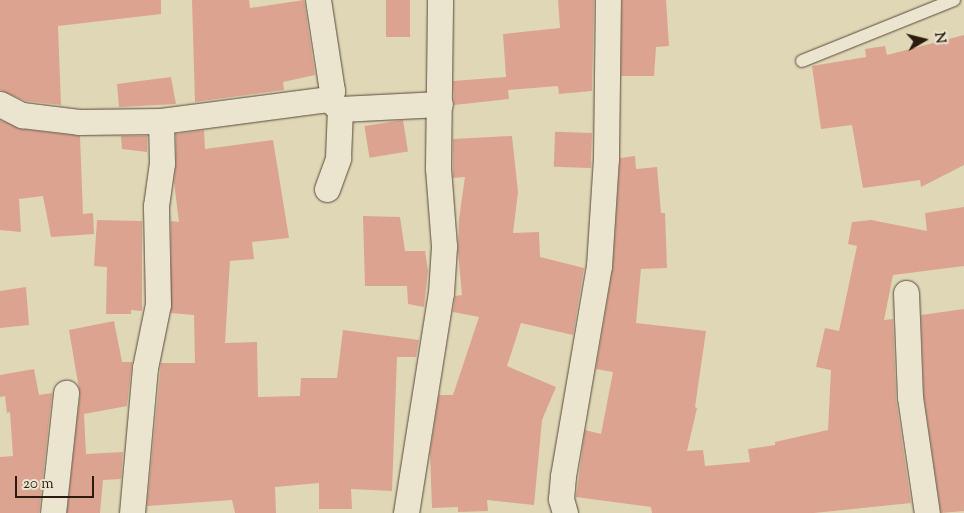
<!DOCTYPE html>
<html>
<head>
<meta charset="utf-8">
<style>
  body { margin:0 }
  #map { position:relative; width:964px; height:513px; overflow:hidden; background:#e0d7b7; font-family:"Sorts Mill Goudy",serif }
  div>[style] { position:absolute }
  .building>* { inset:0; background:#dca391; transform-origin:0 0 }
  .roads { filter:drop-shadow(0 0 1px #584a38) drop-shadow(0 0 1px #584a38) }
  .lane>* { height:12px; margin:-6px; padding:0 6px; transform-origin:6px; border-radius:6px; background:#ebe5d0 }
  .street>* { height:25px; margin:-12.5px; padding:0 12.5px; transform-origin:12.5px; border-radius:12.5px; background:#ebe5d0 }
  span { translate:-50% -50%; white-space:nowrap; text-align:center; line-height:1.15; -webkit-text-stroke:4.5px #ebe5d0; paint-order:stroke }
  .north { position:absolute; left:899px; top:15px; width:50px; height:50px; -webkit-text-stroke:4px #ebe5d0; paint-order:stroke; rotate:82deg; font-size:14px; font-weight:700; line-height:20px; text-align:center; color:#2a1b0e }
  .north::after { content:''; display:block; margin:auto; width:18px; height:22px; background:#2a1b0e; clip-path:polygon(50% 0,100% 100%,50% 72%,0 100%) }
  .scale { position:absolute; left:15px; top:476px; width:79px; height:22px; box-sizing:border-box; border:2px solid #2a1b0e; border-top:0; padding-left:6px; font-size:15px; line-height:18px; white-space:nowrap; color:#2a1b0e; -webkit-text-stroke:4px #ebe5d0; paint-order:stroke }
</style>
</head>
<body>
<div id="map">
  <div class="building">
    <i style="clip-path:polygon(0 0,161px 0,161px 14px,58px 26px,61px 105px,26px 101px,0 90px)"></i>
    <i style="clip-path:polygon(192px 0,249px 0,250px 8px,304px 0,315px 75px,283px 82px,284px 90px,195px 102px)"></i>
    <i style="left:386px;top:0;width:24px;height:37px"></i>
    <i style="clip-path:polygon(558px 0,594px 0,592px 91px,559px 94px,558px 86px,508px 90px,509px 99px,454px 105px,453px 81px,506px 77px,503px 34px,560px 28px)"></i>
    <i style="clip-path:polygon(622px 0,666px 0,669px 46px,656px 47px,654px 76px,621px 76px)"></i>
    <i style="clip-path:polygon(964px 35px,964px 165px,921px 187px,920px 180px,863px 188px,852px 125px,821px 129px,812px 66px,866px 57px,865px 49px,885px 46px,887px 55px)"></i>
    <i style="clip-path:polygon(171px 77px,176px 104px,119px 107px,117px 84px)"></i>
    <i style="clip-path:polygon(0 120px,20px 129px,80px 136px,83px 214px,93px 213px,94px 234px,51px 237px,43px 196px,19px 199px,21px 232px,0 230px)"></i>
    <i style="left:403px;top:120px;width:32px;height:39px;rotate:81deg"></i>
    <i style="clip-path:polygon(204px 130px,205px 149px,273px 140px,289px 238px,252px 242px,254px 259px,230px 261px,225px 343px,257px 342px,258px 397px,300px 396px,301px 378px,337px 378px,343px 330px,419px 340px,416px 357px,397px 357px,392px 491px,351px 489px,352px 509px,319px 509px,319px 483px,275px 487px,276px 513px,235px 513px,232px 500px,147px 506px,161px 363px,195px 363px,194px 315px,171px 313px,171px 221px,179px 222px,174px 182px,176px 163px,176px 134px)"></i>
    <i style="left:592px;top:133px;width:35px;height:37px;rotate:92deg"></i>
    <i style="clip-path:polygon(121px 136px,147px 136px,147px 152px,122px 149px)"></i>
    <i style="clip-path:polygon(512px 136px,518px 192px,513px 233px,539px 232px,540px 257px,584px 268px,573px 335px,521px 323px,507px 366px,556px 387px,542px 420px,534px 505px,487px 500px,488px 511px,458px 512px,458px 507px,432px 508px,430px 453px,439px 395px,453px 395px,479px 317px,453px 312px,455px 296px,462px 295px,458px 251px,459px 219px,465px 177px,453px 178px,453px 139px)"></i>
    <i style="clip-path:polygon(635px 156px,636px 169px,657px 167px,661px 213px,665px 213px,667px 268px,641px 269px,636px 323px,706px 331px,695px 407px,697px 408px,687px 451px,703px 450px,705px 466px,750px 462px,748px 449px,775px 445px,775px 442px,828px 430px,831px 370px,816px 367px,825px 328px,839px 331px,857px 246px,848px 244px,852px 222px,871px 220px,927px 231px,925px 213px,964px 207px,964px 266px,893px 275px,884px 320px,893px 319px,896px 399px,911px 503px,814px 513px,652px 513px,651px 507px,576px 497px,585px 430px,601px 434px,613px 372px,596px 369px,613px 267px,620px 158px)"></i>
    <i style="clip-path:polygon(363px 216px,400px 217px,405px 251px,425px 251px,428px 271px,424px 307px,408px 304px,407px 286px,365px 286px)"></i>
    <i style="clip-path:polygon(97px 220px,142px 221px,142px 311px,131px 310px,131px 314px,106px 314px,107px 267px,94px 266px)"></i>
    <i style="clip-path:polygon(26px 287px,29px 325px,0 328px,0 291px)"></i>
    <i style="clip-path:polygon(964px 309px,964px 511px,941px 513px,924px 396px,921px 315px)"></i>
    <i style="clip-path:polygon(114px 321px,122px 362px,132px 362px,127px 406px,84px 414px,86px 454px,123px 452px,121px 479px,103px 480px,100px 513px,67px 513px,80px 395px,69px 330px)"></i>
    <i style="clip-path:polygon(34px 369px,39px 395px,52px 393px,39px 513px,0 513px,0 457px,13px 456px,10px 412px,7px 413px,5px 396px,0 397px,0 375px)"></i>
  </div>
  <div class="roads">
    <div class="lane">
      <i style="left:802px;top:61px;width:164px;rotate:-21.9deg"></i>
    </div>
    <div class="street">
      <i style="left:328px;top:99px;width:16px;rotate:40deg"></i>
      <i style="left:340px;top:109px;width:100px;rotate:-2.9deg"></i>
      <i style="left:0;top:104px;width:25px;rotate:27deg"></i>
      <i style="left:22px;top:115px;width:57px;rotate:7deg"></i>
      <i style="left:79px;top:122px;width:82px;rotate:-0.7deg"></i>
      <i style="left:161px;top:121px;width:168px;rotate:-7.5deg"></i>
      <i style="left:328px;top:99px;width:9px;rotate:-63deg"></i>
      <i style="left:332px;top:91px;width:92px;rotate:-98.7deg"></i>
      <i style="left:327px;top:189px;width:33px;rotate:-70deg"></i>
      <i style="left:338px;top:158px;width:49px;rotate:-87.7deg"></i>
      <i style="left:906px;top:293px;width:104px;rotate:87.8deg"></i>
      <i style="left:910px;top:397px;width:117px;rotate:81.7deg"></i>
      <i style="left:53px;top:513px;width:121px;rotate:-83.8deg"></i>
      <i style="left:132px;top:513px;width:146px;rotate:-84.9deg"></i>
      <i style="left:145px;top:368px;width:65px;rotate:-78.5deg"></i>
      <i style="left:158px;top:304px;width:98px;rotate:-91.2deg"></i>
      <i style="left:156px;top:206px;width:43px;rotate:-82.1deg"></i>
      <i style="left:162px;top:163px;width:42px;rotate:-91.4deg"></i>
      <i style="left:406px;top:513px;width:223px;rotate:-81deg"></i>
      <i style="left:441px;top:293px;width:47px;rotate:-86.3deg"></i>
      <i style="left:444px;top:246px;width:78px;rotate:-94.4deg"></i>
      <i style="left:438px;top:168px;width:168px;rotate:-89.3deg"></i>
      <i style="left:565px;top:513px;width:15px;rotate:-106deg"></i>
      <i style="left:561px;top:499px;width:23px;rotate:-85deg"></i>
      <i style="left:563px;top:476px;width:213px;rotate:-80.3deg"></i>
      <i style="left:599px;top:266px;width:107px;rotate:-86.3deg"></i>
      <i style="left:606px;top:159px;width:159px;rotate:-89.3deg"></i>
    </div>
  </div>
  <div class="north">N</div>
  <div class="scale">20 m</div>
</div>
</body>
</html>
